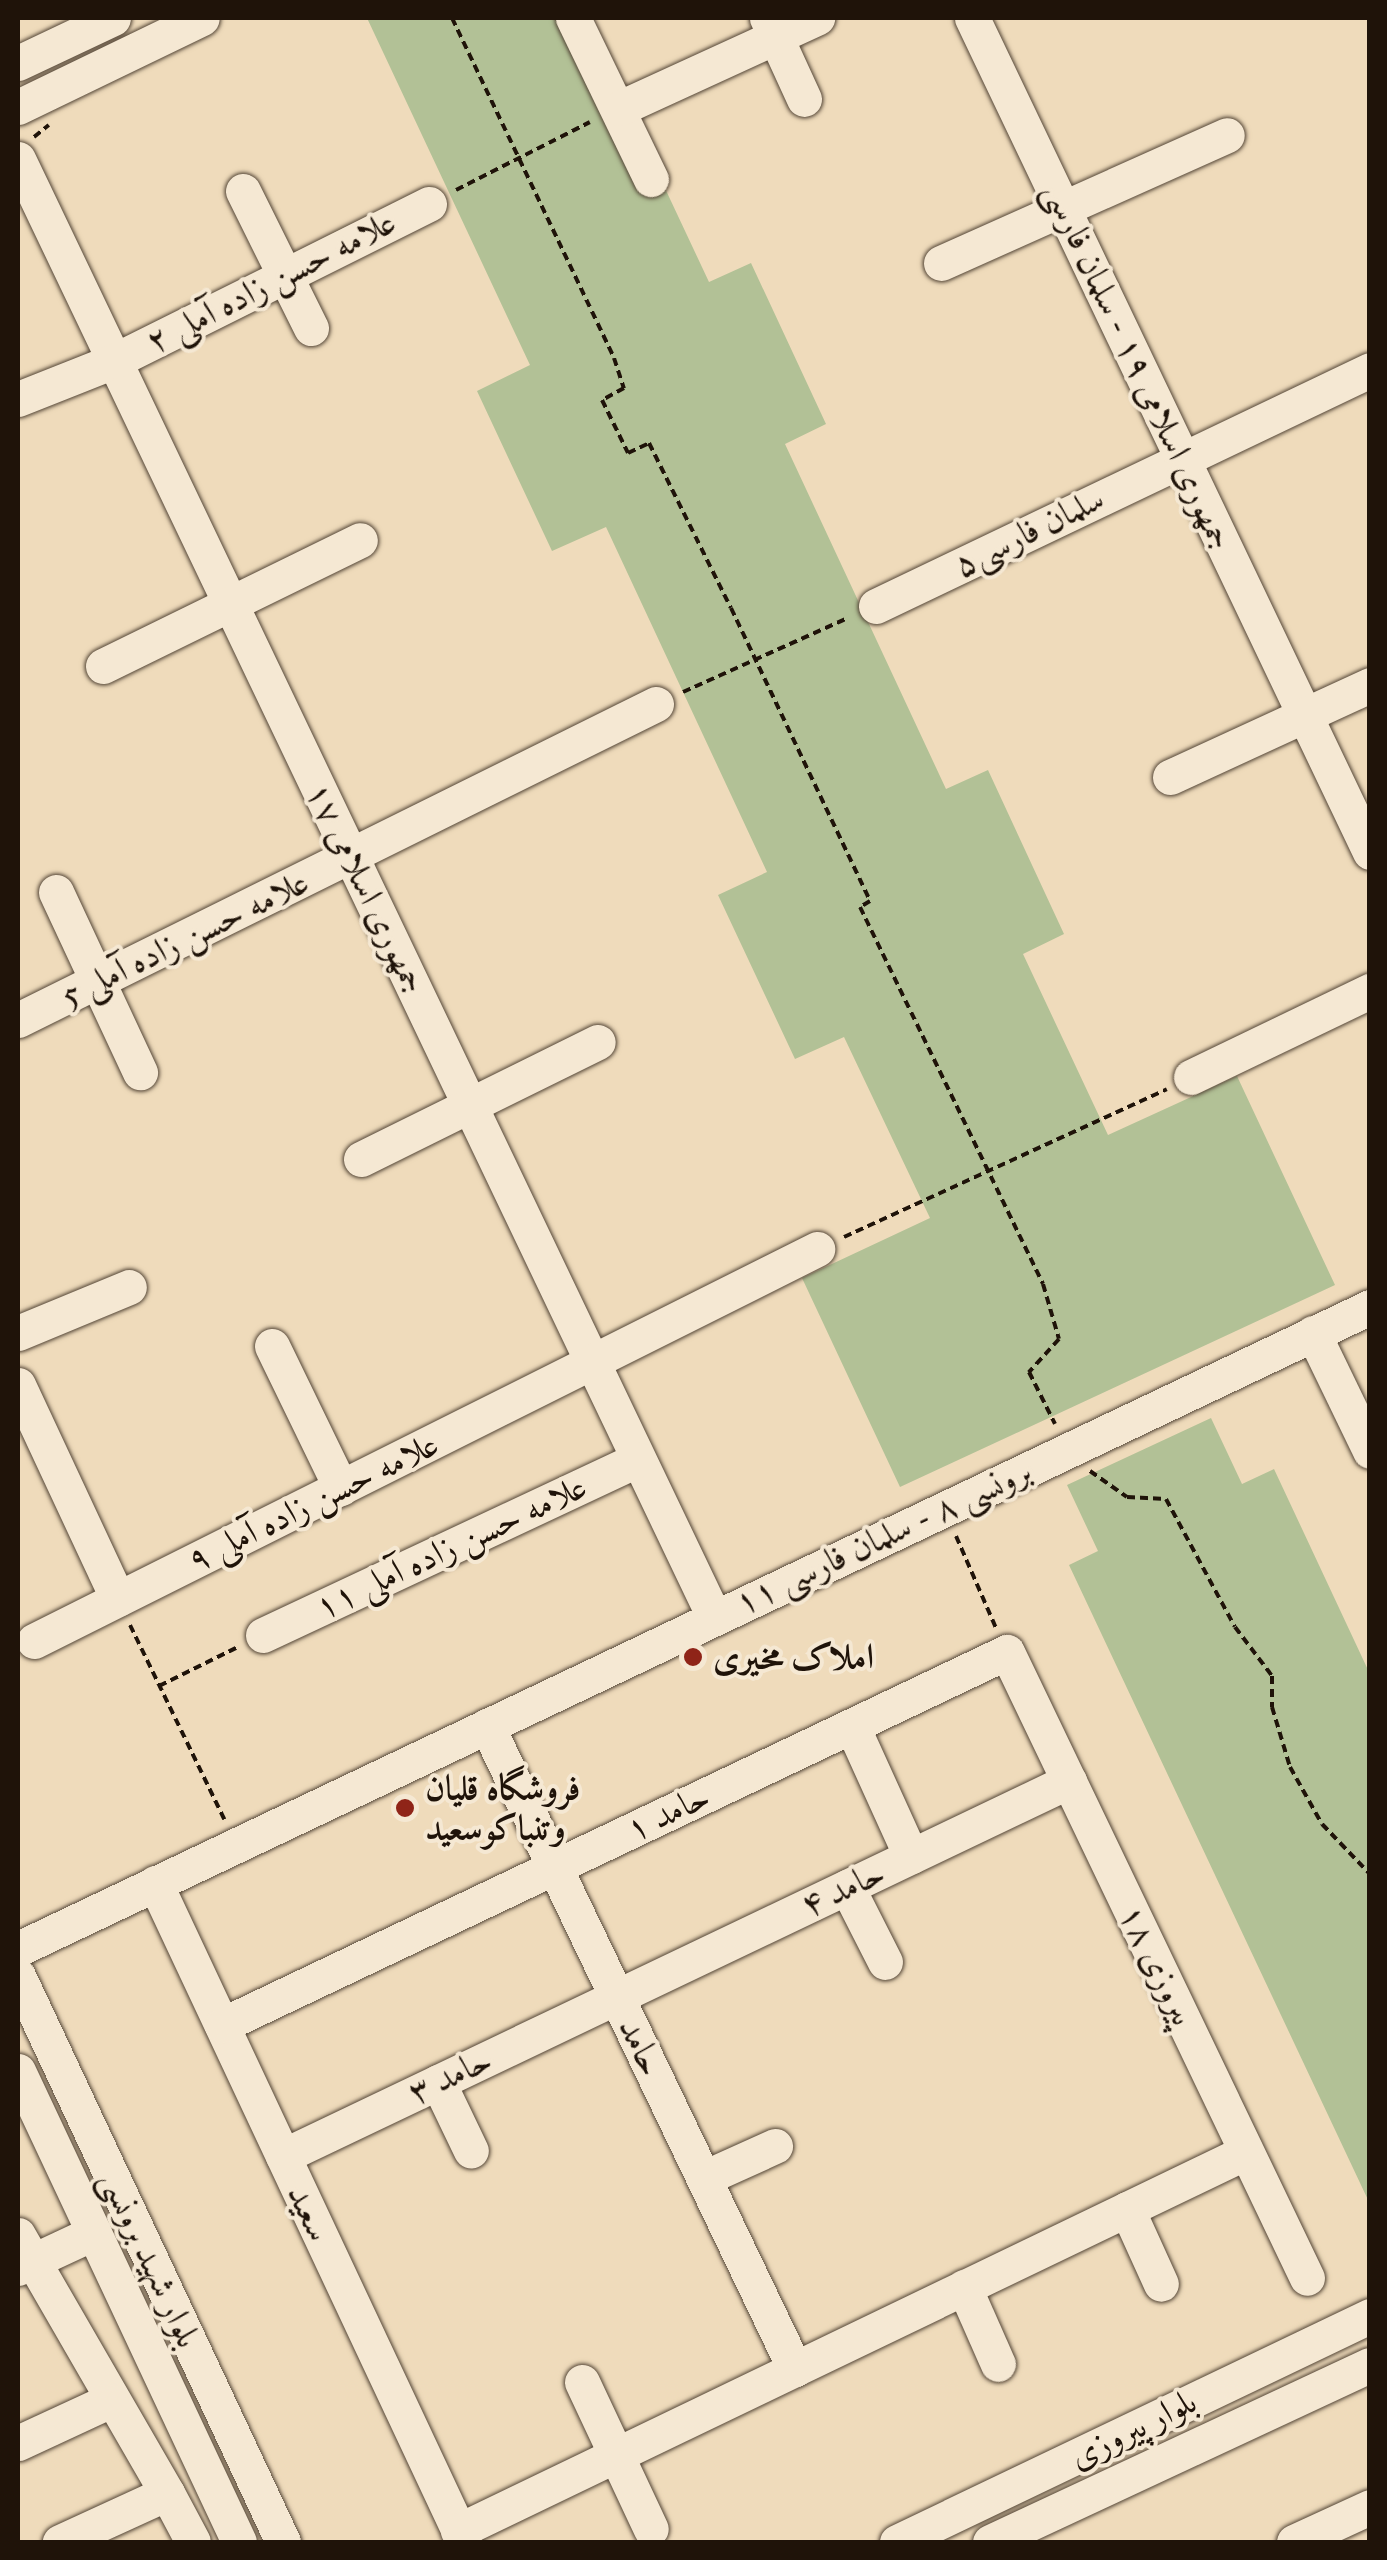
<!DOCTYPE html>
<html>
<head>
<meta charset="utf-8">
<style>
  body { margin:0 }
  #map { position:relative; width:1387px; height:2560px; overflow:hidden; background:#efdbbb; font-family:"IM FELL Great Primer",Amiri,serif }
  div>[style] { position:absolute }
  .green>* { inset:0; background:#b2c196 }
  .path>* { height:4px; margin-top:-2px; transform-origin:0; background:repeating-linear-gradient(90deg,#1f1309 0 8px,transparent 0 13px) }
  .roads { filter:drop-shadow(0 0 2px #534536) drop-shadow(0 0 2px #534536) }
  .minor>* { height:35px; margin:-17.5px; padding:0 17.5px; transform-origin:17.5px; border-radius:17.5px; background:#f5e8d3 }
  .dots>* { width:28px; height:28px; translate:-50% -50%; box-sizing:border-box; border:5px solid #f5e8d3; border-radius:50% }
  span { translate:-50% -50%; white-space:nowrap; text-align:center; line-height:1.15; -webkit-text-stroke:8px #f5e8d3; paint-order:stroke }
  .street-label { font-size:35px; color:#1f1309 }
  .poi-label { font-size:35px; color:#1f1309; font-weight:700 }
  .left { translate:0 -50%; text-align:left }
  .frame { position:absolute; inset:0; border:20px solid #1f1309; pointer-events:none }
</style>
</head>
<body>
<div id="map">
  <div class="green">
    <i style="clip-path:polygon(367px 18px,585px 18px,709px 282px,751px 263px,826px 424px,785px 444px,946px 789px,988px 770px,1064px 934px,1023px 954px,1108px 1135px,1237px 1076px,1335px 1285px,900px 1487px,802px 1278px,930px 1218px,844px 1037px,795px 1059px,718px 895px,767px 872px,606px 527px,552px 551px,477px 391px,530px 365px)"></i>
    <i style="clip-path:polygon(1211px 1418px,1242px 1484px,1274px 1469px,1369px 1672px,1369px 2202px,1069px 1565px,1098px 1551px,1067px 1485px)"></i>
  </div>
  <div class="path">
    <i style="left:452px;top:18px;width:377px;rotate:64.5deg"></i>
    <i style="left:614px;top:358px;width:32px;rotate:72deg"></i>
    <i style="left:624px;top:388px;width:25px;rotate:151deg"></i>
    <i style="left:602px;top:400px;width:59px;rotate:63.9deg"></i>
    <i style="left:628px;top:453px;width:23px;rotate:-25deg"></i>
    <i style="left:649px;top:443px;width:184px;rotate:63.6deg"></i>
    <i style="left:731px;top:608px;width:324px;rotate:64.6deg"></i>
    <i style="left:870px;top:901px;width:12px;rotate:149deg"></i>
    <i style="left:860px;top:907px;width:419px;rotate:64.1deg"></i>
    <i style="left:1043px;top:1284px;width:57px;rotate:73.8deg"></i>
    <i style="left:1059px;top:1339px;width:45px;rotate:132.3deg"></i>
    <i style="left:1029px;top:1372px;width:58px;rotate:63.4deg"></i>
    <i style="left:34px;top:137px;width:19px;rotate:-39deg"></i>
    <i style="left:456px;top:190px;width:150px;rotate:-26.9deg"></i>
    <i style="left:683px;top:692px;width:181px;rotate:-24.2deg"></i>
    <i style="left:844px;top:1237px;width:355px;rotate:-24.6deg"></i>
    <i style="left:1090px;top:1471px;width:45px;rotate:35.1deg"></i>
    <i style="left:1127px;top:1497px;width:39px;rotate:3deg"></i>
    <i style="left:1166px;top:1499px;width:145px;rotate:61.7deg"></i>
    <i style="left:1235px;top:1627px;width:61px;rotate:52.9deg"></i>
    <i style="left:1272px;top:1676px;width:31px;rotate:90deg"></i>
    <i style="left:1272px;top:1707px;width:63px;rotate:73.3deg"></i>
    <i style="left:1290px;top:1767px;width:65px;rotate:60.7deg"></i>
    <i style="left:1322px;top:1824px;width:69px;rotate:46.2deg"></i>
    <i style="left:956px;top:1536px;width:100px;rotate:66.5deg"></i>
    <i style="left:130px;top:1625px;width:216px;rotate:64.1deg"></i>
    <i style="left:159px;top:1686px;width:86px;rotate:-26.3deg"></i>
  </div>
  <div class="roads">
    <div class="minor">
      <i style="left:573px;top:18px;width:179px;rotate:64.2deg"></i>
      <i style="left:767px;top:18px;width:89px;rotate:65.4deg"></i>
      <i style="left:972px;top:18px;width:924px;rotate:64.49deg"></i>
      <i style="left:18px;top:63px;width:105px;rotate:-25.3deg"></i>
      <i style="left:18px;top:107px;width:204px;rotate:-25.8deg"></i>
      <i style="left:620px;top:108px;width:217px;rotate:-24.6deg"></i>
      <i style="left:18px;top:159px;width:1616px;rotate:64.48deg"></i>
      <i style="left:243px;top:191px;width:153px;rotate:63.6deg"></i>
      <i style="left:941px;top:263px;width:313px;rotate:-24.1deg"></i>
      <i style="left:18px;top:399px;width:103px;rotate:-21.6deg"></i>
      <i style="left:114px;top:361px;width:352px;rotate:-26.5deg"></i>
      <i style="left:876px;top:606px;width:547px;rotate:-25.54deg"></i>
      <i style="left:103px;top:666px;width:286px;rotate:-26.1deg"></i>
      <i style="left:1170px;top:777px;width:220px;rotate:-24.7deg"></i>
      <i style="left:56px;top:892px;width:199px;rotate:65deg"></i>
      <i style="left:18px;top:1020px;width:712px;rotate:-26.35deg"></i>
      <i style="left:1191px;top:1077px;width:199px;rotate:-25.7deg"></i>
      <i style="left:361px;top:1159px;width:264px;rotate:-26.3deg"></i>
      <i style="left:18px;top:1333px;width:120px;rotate:-22.5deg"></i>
      <i style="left:1313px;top:1333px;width:131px;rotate:64.2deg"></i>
      <i style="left:272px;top:1346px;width:158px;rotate:64.1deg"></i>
      <i style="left:18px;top:1385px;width:236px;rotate:65deg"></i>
      <i style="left:263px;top:1635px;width:414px;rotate:-25.1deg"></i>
      <i style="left:34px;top:1641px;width:876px;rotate:-26.59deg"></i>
      <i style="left:487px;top:1726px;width:713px;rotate:64.41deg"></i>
      <i style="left:852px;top:1726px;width:143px;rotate:65.6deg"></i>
      <i style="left:155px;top:1883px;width:728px;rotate:64.88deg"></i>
      <i style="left:847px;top:1887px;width:84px;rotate:63.1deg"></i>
      <i style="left:18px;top:1949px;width:1497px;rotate:-25.4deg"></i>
      <i style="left:18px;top:1976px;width:625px;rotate:64.91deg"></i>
      <i style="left:222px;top:2025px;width:869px;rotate:-25.42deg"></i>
      <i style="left:1007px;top:1652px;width:694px;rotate:64.39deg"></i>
      <i style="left:18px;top:2071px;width:520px;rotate:64.86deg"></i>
      <i style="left:438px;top:2082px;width:76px;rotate:64.4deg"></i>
      <i style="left:283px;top:2156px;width:871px;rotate:-25.51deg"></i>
      <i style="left:704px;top:2178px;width:78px;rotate:-24.3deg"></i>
      <i style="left:1127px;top:2209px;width:82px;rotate:65.6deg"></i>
      <i style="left:18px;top:2235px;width:298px;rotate:60deg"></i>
      <i style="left:167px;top:2493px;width:118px;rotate:155.4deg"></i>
      <i style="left:18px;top:2268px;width:83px;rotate:-25deg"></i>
      <i style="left:964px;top:2287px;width:84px;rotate:66.2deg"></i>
      <i style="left:582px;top:2382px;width:162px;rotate:64.9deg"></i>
      <i style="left:18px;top:2443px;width:102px;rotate:-24.8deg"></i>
      <i style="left:167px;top:2493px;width:55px;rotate:62deg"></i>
      <i style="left:458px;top:2531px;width:874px;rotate:-25.69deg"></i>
      <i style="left:897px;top:2542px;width:524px;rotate:-25.54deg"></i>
      <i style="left:990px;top:2542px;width:419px;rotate:-25deg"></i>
      <i style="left:1294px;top:2542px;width:84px;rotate:-24.7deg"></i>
    </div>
  </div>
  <div class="dots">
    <i style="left:693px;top:1657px;background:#8f2418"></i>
    <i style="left:405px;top:1808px;background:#8f2418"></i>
  </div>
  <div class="street-label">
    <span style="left:271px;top:282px;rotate:-27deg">علامه حسن زاده آملی ۲</span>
    <span style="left:1138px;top:366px;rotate:65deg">جمهوری اسلامی ۱۹ - سلمان فارسی</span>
    <span style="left:1029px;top:532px;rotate:-26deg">سلمان فارسی۵</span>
    <span style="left:366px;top:888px;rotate:64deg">جمهوری اسلامی ۱۷</span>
    <span style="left:185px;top:939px;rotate:-26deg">علامه حسن زاده آملی 5</span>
    <span style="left:313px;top:1502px;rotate:-26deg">علامه حسن زاده آملی ۹</span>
    <span style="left:883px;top:1537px;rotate:-25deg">برونسی ۸ - سلمان فارسی ۱۱</span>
    <span style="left:451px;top:1547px;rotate:-25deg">علامه حسن زاده آملی ۱۱</span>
    <span style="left:668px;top:1813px;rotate:-25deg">حامد ۱</span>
    <span style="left:843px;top:1889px;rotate:-25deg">حامد ۴</span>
    <span style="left:1157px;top:1965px;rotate:64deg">پیروزی ۱۸</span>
    <span style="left:641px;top:2047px;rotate:64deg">حامد</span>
    <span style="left:450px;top:2076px;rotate:-25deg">حامد ۳</span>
    <span style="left:309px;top:2213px;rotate:65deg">سعید</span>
    <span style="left:150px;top:2259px;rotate:65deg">بلوار شهید برونسی</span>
    <span style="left:1133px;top:2429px;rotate:-26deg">بلوار پیروزی</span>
  </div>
  <div class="poi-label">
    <span class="left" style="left:713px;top:1657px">املاک مخیری</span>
    <span class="left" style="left:425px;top:1808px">فروشگاه قلیان<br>وتنباکوسعید</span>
  </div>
  <div class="frame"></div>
</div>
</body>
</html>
